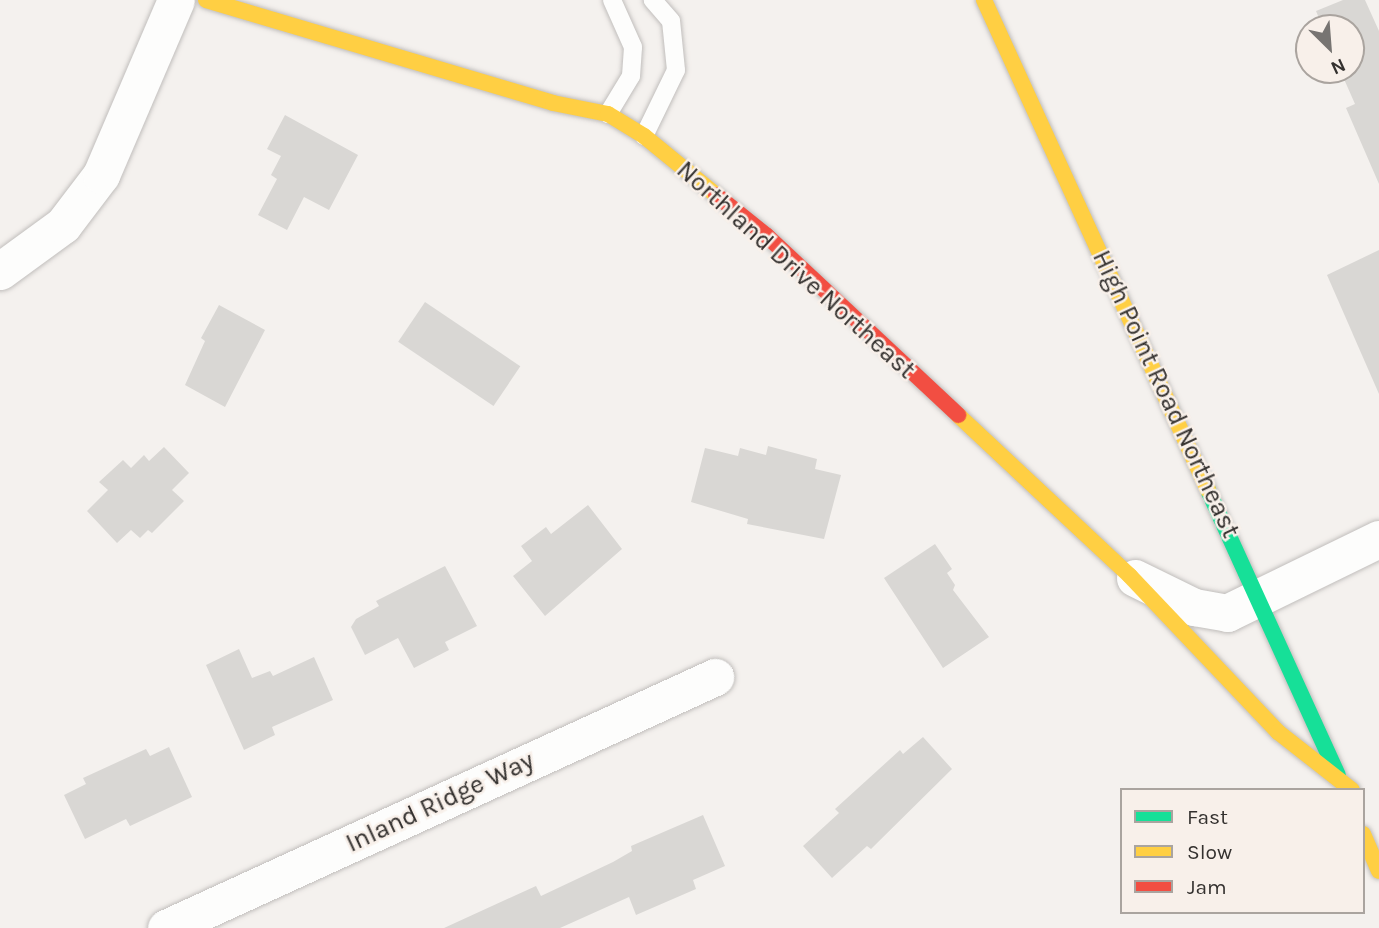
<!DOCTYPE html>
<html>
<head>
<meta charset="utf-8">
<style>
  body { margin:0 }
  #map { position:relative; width:1379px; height:928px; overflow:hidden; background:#f4f1ee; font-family:Karla,sans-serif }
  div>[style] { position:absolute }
  .building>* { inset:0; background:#d9d7d4; transform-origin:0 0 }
  .roads { filter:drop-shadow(0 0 2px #c1bebc) drop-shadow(0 0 2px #c1bebc) }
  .lane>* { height:18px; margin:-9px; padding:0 9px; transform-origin:9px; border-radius:9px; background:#fdfdfc }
  .street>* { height:37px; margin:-18.5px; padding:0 18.5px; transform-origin:18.5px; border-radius:18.5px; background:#fdfdfc }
  .fast>* { height:16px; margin:-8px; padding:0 8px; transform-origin:8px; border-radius:8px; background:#16e098 }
  .slow>* { height:16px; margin:-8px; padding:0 8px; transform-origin:8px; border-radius:8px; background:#ffcf43 }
  .jam>* { height:16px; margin:-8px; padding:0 8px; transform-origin:8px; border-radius:8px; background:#f24e42 }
  span { translate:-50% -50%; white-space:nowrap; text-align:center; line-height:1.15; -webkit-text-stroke:5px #f8f0ea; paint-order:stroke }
  .street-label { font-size:26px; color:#34312f }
  .legend { position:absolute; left:1120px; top:788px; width:245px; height:126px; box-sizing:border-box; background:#f8f0ea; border:2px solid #aaa49f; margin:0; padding:9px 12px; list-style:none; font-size:21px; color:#34312f }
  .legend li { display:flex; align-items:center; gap:14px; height:35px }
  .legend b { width:35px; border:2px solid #aaa49f }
  .north { position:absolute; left:1295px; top:14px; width:70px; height:70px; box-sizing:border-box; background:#f8f0ea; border:2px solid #aaa49f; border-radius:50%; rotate:155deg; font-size:19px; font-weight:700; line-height:28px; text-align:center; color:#34312f }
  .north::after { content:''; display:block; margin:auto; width:24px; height:32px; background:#777472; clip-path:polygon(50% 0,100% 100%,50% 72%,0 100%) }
</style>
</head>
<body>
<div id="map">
  <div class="building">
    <i style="clip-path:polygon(1343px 0,1365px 0,1379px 31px,1379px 184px,1346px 108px,1355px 104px,1340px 70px,1351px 70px,1351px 28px,1323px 28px,1316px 11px)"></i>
    <i style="clip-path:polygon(285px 115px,358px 155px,329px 210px,304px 197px,287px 230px,258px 215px,277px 179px,271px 175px,281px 156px,267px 149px)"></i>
    <i style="clip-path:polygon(1379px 250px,1379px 394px,1327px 275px)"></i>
    <i style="left:425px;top:302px;width:115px;height:48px;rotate:34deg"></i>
    <i style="clip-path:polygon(219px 305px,265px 330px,225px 407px,185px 385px,205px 341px,201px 338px)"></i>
    <i style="clip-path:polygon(768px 446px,817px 459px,815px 469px,841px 475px,824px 539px,747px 524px,748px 519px,691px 502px,705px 448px,738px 456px,740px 448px,766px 455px)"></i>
    <i style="clip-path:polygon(164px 447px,189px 473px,172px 490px,184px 501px,152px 533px,148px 530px,140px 538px,131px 530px,117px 543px,87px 511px,108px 490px,99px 482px,123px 460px,131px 468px,144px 455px,149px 461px)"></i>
    <i style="clip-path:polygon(588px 505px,622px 549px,545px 616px,513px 576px,532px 561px,521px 546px,546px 527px,551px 534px)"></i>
    <i style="clip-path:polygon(935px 544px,952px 569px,947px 573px,955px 585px,953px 590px,989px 637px,943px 668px,884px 578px)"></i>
    <i style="clip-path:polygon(445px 566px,477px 626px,445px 642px,449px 650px,414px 668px,398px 638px,365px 655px,351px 627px,356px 619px,379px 606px,376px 601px)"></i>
    <i style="clip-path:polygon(239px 649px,252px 678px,270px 671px,273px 676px,314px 657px,333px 700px,272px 727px,275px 735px,244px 750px,206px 665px)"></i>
    <i style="clip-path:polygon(923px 737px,952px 769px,871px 849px,867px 846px,832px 878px,803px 846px,839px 813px,835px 809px,900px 750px,903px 754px)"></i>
    <i style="clip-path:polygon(169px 747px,192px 797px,130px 826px,126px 819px,85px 839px,64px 795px,86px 784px,83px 778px,146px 749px,150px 756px)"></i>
    <i style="clip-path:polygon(703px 815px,725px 866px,693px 880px,696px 889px,636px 915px,629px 897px,560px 928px,444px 928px,536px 886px,541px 896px,613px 862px,632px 851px,631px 846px)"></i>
  </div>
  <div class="roads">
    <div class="lane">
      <i style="left:608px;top:114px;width:44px;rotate:-58.8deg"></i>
      <i style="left:631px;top:76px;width:29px;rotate:-86deg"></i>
      <i style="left:633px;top:47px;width:51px;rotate:-114.1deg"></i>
      <i style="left:644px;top:136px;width:73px;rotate:-64.1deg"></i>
      <i style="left:676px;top:70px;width:49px;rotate:-95.8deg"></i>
      <i style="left:671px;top:21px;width:28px;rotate:-131deg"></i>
    </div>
    <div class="street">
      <i style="left:0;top:271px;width:78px;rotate:-36.1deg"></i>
      <i style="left:63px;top:225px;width:63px;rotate:-52.8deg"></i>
      <i style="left:101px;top:175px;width:190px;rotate:-66.8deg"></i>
      <i style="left:1135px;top:578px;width:66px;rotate:26.2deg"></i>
      <i style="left:1194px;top:607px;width:34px;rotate:10deg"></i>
      <i style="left:1227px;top:613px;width:169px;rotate:-26deg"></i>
      <i style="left:166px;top:928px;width:604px;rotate:-24.57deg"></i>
    </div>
    <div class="fast">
      <i style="left:1208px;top:490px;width:313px;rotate:65.5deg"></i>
    </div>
    <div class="slow">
      <i style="left:206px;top:0;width:362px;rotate:16.5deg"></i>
      <i style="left:553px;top:103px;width:56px;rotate:11.3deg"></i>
      <i style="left:608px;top:114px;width:42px;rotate:31.4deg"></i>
      <i style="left:644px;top:136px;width:93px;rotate:39.3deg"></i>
      <i style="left:984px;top:0;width:539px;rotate:65.43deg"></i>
      <i style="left:958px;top:415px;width:236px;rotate:43.1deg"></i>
      <i style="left:1130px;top:576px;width:215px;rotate:46.5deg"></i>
      <i style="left:1278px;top:732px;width:94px;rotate:38.1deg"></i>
      <i style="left:1363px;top:834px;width:40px;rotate:66.6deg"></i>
    </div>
    <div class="jam">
      <i style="left:716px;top:195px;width:65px;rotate:38.8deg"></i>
      <i style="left:767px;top:236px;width:262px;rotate:43.1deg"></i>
    </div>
  </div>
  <div class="street-label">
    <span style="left:796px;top:270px;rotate:42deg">Northland Drive Northeast</span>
    <span style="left:1166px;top:394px;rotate:65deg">High Point Road Northeast</span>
    <span style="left:440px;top:802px;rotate:-25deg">Inland Ridge Way</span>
  </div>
  <ul class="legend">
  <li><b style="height:9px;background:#16e098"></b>Fast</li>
  <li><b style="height:9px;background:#ffcf43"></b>Slow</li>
  <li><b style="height:9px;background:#f24e42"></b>Jam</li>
  </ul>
  <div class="north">N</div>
</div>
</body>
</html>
